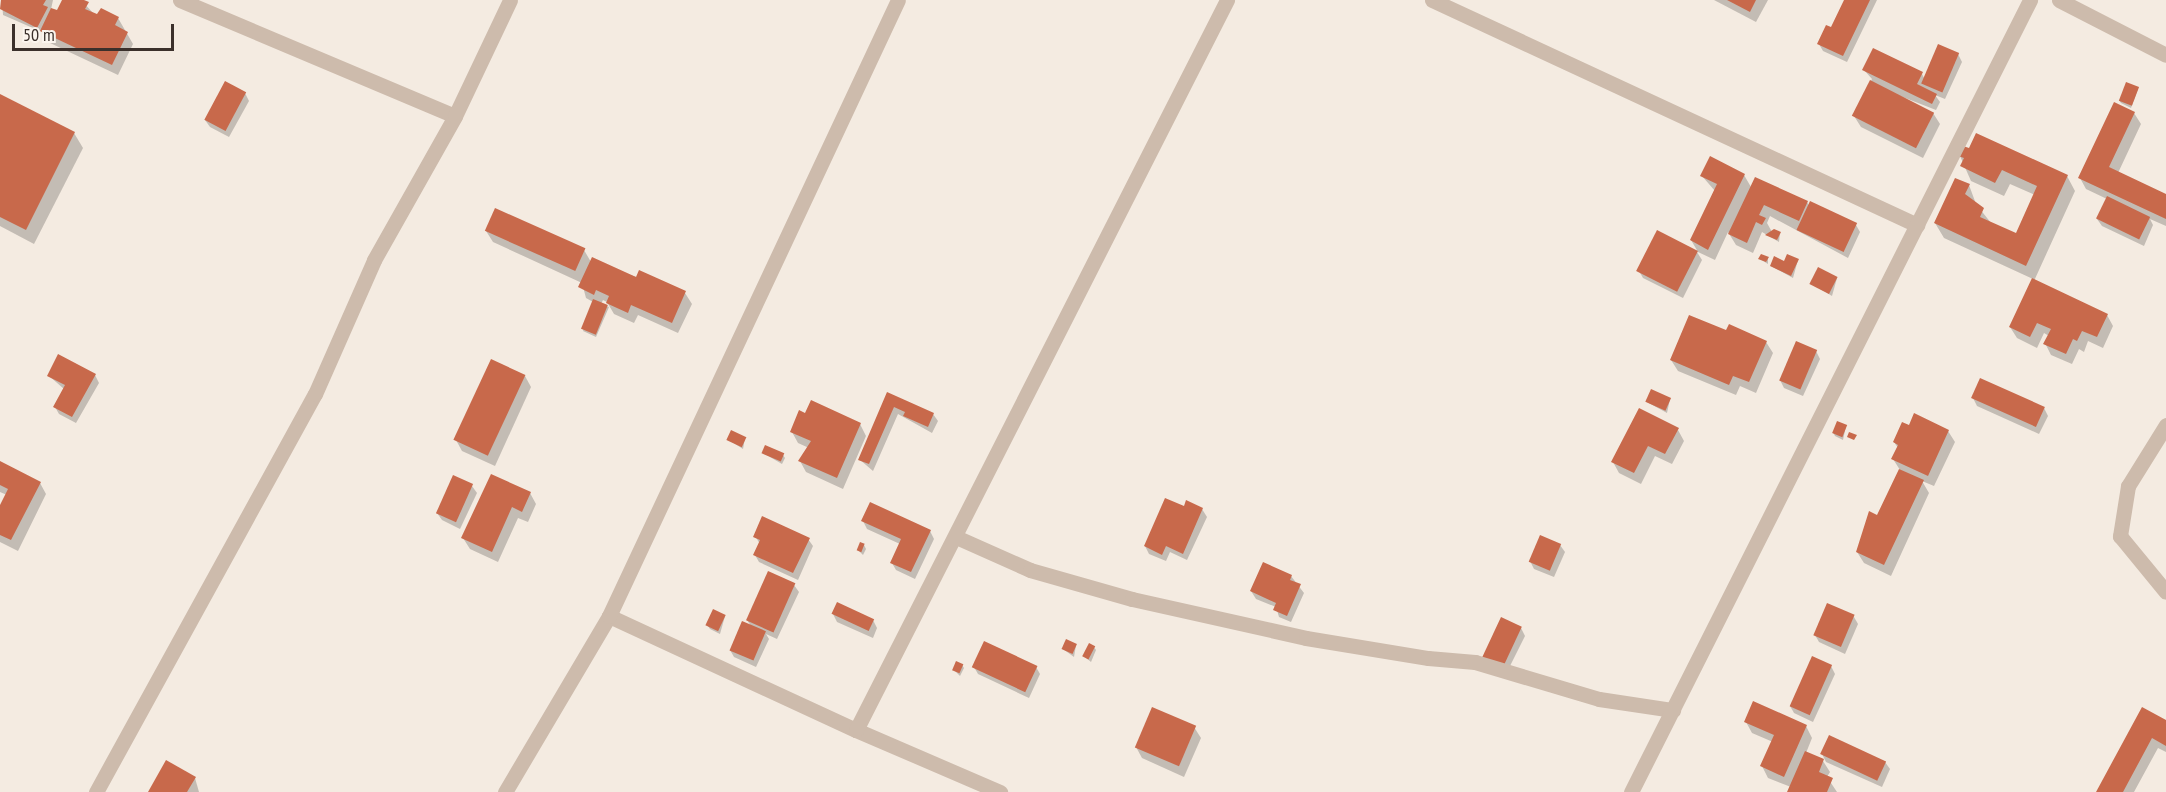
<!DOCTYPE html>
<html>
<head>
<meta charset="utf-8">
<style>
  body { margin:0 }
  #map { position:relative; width:2166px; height:792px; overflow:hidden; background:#f4ebe1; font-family:"PT Sans Narrow",sans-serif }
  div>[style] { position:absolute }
  .shadow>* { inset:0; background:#0003 }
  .building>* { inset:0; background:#c8694b; transform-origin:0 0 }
  .minor>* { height:15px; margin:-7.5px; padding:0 7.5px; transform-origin:7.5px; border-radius:7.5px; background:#cdbbac }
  span { translate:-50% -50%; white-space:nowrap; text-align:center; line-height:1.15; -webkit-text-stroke:6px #fbf5ee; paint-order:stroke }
  .scale { position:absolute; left:12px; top:24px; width:162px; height:27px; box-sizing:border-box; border:3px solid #3b302b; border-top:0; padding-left:8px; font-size:18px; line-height:21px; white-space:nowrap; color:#3b302b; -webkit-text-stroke:4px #fbf5ee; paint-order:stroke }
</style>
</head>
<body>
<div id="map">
  <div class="shadow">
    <i style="clip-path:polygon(2px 0,53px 0,50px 14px,58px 12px,63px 0,81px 0,94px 14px,118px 18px,133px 44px,118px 75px,48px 42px,42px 32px,3px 15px)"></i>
    <i style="clip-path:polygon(1714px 0,1768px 0,1756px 22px)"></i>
    <i style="clip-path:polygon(1846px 0,1877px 0,1847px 62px,1823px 51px,1819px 44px,1832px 29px)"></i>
    <i style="clip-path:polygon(1958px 54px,1962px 62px,1945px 99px,1935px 95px,1940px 102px,1936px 110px,1895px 94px,1933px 113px,1940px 124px,1923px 158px,1861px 127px,1854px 116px,1872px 79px,1864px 70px,1922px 74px,1924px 78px)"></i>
    <i style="clip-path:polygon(2138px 89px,2131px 108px,2121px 103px,2119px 100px)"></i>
    <i style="clip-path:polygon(245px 93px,249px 101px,229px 137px,210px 127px,205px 120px)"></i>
    <i style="clip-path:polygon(0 96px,74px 133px,83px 148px,34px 244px,0 226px)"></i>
    <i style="clip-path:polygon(2134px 113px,2141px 124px,2118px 173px,2166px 196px,2166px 226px,2150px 219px,2153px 225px,2144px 246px,2102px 226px,2097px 219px,2107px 199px,2086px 189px,2080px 178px)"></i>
    <i style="clip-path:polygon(1960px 156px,2067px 176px,2075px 191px,2034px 281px,2107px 315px,2113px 326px,2103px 348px,2088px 341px,2084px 352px,2079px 349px,2072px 364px,2051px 355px,2045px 343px,2049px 336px,2044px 333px,2037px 348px,2017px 338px,2010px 327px,2033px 279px,1944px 238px,1935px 223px,1969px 185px,1976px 204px,1991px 223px,2016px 235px,2035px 195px,2010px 184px,2004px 196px,1971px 181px)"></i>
    <i style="clip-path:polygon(1744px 175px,1751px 187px,1807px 202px,1810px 207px,1856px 225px,1860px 232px,1848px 258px,1770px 216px,1767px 223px,1772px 232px,1780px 233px,1779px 242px,1762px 232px,1753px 253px,1736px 245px,1728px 232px,1715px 260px,1698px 252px,1691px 240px,1715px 191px,1702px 176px)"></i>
    <i style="clip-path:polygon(496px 210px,584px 250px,591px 262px,685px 293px,692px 304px,678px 333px,638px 315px,634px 323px,614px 314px,607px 302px,603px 300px,601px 304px,609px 307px,596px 337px,583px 331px,593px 302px,586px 298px,582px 283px,493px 242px,486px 231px)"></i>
    <i style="clip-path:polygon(1697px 252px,1702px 260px,1683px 298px,1643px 278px,1639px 271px)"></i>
    <i style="clip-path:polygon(1768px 258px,1768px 264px,1760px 259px)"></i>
    <i style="clip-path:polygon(1798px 260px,1793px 278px,1771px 266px,1785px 263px)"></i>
    <i style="clip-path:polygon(1837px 278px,1832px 296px,1812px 284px)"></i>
    <i style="clip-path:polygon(1727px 332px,1766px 342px,1773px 353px,1756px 393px,1740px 386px,1736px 395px,1678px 371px,1671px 360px)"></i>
    <i style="clip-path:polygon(1816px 351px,1820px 359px,1803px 396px,1784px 388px,1780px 380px)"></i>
    <i style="clip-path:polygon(48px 375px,95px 375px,99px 383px,76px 423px,59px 414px,55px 407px,64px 389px)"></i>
    <i style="clip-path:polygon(525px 376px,531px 387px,495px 466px,462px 451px,456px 440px)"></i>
    <i style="clip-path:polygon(888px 394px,933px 414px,938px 421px,932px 433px,898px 414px,873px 471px,859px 459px)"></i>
    <i style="clip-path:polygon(1973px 398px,2044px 408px,2048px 416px,2039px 434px,1977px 406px)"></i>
    <i style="clip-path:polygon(1670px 399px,1667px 413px,1647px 402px)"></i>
    <i style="clip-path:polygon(806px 415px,860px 424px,866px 436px,843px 489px,806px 472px,800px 461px,809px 448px,798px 443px,792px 432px)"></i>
    <i style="clip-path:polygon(1846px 426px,1843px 440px,1835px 436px,1833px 432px)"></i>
    <i style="clip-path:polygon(1909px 427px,1948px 431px,1955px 442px,1934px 486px,1922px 481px,1929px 493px,1891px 576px,1864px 563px,1857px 552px,1869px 513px,1878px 517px,1900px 470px,1893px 459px,1898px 448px,1894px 442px)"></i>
    <i style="clip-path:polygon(1678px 430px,1684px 441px,1672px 464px,1655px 456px,1641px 484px,1619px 473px,1613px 462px)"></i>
    <i style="clip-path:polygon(745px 438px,743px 449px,729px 440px)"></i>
    <i style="clip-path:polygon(763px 453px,783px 455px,785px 458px,782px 464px)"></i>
    <i style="clip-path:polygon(0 463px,40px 483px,46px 494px,18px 551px,0 542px,0 509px,7px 495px,0 492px)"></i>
    <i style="clip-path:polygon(454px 477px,472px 486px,477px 493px,460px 529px,442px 520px,437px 513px)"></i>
    <i style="clip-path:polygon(530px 493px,536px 504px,528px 522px,518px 518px,498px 562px,470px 549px,463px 538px)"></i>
    <i style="clip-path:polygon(1185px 508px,1202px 509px,1207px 517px,1187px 560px,1170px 552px,1166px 561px,1149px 554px,1145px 546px)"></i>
    <i style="clip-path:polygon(863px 521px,930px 531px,934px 539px,915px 579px,896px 570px,892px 563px,900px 544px,867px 529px)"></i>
    <i style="clip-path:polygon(755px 536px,808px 539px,813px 546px,798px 580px,759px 562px,755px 555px,760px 544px)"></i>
    <i style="clip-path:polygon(864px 545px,866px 549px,863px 555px,858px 550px)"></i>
    <i style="clip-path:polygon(1560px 545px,1565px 552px,1554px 577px,1534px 569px,1530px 561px)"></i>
    <i style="clip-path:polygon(769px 573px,794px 585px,799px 592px,777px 639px,766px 634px,769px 639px,756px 667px,734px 657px,730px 650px,751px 626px,747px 620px)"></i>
    <i style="clip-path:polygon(1291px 576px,1304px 593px,1291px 622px,1279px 617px,1276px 607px,1256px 599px,1251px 591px)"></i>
    <i style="clip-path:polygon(833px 614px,873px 620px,877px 628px,873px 638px,837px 622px)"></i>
    <i style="clip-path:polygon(725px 616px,720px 634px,710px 629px,708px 626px)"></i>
    <i style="clip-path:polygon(1854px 617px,1858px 624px,1845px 654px,1819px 642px,1815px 635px)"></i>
    <i style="clip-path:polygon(1521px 628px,1525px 636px,1506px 674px,1487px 665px)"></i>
    <i style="clip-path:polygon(1076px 645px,1074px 657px,1063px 649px)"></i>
    <i style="clip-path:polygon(1094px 647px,1096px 650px,1091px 662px,1085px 657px)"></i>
    <i style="clip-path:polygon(962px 665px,964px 668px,960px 676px,954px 670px)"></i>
    <i style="clip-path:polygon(1831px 666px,1835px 674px,1813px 722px,1794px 713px,1790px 706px)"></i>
    <i style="clip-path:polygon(974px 667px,1036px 667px,1040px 674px,1029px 698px,978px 674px)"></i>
    <i style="clip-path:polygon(2166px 721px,2166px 752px,2158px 748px,2134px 792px,2098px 792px)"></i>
    <i style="clip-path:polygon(1746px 722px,1806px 726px,1812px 738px,1806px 753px,1823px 761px,1830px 772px,1827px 777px,1837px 792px,1788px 792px,1791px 787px,1768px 778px,1762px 766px,1773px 742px,1752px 733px)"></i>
    <i style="clip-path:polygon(1194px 727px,1201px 738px,1184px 777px,1142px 758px,1136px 747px)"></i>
    <i style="clip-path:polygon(1822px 754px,1885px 762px,1890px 769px,1882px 787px,1826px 762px)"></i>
    <i style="clip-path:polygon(195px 778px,199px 792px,150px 792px)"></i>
  </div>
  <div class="building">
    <i style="clip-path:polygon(1px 0,46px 0,43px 5px,48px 7px,37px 28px,0 9px)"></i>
    <i style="clip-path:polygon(62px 0,84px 0,89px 2px,85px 9px,97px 14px,101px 8px,119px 17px,115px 25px,128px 32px,112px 65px,40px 31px,51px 8px,57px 10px)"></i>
    <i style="clip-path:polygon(1727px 0,1756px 0,1750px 12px)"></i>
    <i style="clip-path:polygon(1844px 0,1870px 0,1843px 56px,1817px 44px,1826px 25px,1831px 27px)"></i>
    <i style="left:1938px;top:44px;width:23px;height:43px;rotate:23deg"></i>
    <i style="clip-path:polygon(1873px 48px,1923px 72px,1917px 84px,1937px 94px,1932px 104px,1862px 70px)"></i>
    <i style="left:1870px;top:80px;width:72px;height:40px;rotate:27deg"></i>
    <i style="left:225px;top:81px;width:24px;height:44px;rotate:28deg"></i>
    <i style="left:2126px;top:82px;width:14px;height:20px;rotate:21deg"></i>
    <i style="clip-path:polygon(0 94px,75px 132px,26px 230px,0 217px)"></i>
    <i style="clip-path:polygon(2114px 102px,2135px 112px,2109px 167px,2166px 194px,2166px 219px,2078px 178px)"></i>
    <i style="clip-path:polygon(1976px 133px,2068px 175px,2026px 266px,1934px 223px,1955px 178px,1970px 184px,1965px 194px,1984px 208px,1980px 217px,2016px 233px,2037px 186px,2002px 170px,1995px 183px,1960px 166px,1964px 158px,1958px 156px,1963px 146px,1969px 148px)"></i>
    <i style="clip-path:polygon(1710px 156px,1745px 174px,1708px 250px,1690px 240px,1717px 184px,1700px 176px)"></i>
    <i style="clip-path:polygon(1755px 177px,1808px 201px,1799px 221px,1764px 205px,1759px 215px,1766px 218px,1762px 225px,1756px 222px,1747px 243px,1728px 234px)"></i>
    <i style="left:2107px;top:196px;width:48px;height:25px;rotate:26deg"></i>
    <i style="left:1810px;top:201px;width:52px;height:32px;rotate:25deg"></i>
    <i style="left:495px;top:208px;width:99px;height:25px;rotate:24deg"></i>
    <i style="clip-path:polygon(1774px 229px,1781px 232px,1777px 240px,1765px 235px)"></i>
    <i style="left:1657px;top:230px;width:46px;height:46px;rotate:27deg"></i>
    <i style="clip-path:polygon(1761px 254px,1769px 257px,1766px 262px,1758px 259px)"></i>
    <i style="clip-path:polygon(1787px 254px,1799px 259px,1791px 276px,1770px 266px,1774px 256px,1784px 261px)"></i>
    <i style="clip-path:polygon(592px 257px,636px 277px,639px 270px,686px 291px,672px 323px,631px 305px,628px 313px,606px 303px,609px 296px,596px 290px,594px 295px,578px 287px)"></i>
    <i style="left:1818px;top:267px;width:22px;height:19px;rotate:27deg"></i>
    <i style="clip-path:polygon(2032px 278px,2108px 314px,2097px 337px,2082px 331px,2077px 341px,2073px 339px,2066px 354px,2043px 344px,2051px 329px,2037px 323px,2030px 337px,2009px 327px)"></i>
    <i style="left:593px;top:299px;width:16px;height:32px;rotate:22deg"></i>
    <i style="clip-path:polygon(1689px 315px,1726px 330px,1729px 324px,1767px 341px,1749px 382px,1733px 376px,1729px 385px,1670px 360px)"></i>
    <i style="left:1796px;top:341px;width:23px;height:43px;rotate:23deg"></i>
    <i style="clip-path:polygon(58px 354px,96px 374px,72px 417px,53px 407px,65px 385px,47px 376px)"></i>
    <i style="left:491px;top:359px;width:38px;height:89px;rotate:25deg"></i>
    <i style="left:1980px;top:378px;width:71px;height:22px;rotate:24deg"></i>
    <i style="left:1651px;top:389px;width:22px;height:14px;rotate:24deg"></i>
    <i style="clip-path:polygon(887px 392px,934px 413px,928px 427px,903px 416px,905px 412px,894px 407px,869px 464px,858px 460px)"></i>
    <i style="clip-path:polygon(811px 400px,861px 423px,837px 478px,798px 461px,811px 441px,790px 432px,799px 410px,805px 413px)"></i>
    <i style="clip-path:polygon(1639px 408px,1679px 428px,1665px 454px,1648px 446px,1634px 473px,1611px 462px)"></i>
    <i style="clip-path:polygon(1914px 413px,1949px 430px,1928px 476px,1891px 459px,1898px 445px,1893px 442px,1902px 422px,1909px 425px)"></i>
    <i style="left:1837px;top:421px;width:11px;height:13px;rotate:22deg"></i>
    <i style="left:731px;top:430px;width:17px;height:11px;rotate:25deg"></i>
    <i style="clip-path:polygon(1849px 432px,1857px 435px,1854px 440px,1847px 437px)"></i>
    <i style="left:765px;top:445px;width:21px;height:9px;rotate:23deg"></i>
    <i style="clip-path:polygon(0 461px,41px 482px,11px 540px,0 535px,0 505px,8px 489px,0 485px)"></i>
    <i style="clip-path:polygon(1899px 469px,1924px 480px,1884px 565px,1856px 552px,1869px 511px,1877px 515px)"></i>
    <i style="clip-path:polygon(491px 474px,531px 492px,522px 512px,512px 507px,492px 552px,461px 538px)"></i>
    <i style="left:453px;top:475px;width:22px;height:42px;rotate:24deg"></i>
    <i style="clip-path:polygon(1165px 498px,1184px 506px,1186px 500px,1203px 508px,1183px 554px,1166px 546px,1162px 555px,1144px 546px)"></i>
    <i style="clip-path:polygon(870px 502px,931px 530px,911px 572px,890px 563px,901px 539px,861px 521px)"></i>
    <i style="clip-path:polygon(762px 516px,810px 538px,793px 573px,753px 555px,760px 540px,753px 537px)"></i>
    <i style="left:1540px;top:535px;width:23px;height:29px;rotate:23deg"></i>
    <i style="left:860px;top:542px;width:5px;height:9px;rotate:22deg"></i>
    <i style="clip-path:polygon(1263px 562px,1292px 575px,1290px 580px,1301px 584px,1287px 616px,1273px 610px,1276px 603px,1250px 591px)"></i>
    <i style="left:768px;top:571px;width:30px;height:54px;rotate:24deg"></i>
    <i style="left:837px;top:602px;width:41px;height:13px;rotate:25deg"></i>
    <i style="left:1827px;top:603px;width:30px;height:35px;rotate:23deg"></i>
    <i style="left:713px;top:609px;width:14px;height:18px;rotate:25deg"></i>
    <i style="left:1501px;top:617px;width:23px;height:45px;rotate:25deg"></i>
    <i style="left:742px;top:621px;width:26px;height:32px;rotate:23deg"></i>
    <i style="left:1066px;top:639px;width:12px;height:11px;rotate:24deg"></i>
    <i style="left:984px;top:641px;width:59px;height:29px;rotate:25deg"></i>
    <i style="left:1089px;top:643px;width:7px;height:15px;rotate:27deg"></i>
    <i style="left:1812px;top:656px;width:22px;height:55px;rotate:24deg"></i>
    <i style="left:956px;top:661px;width:8px;height:10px;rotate:23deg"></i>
    <i style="clip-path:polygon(1753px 701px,1807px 725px,1784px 777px,1760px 766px,1774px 735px,1744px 722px)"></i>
    <i style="left:1152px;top:707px;width:48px;height:44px;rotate:23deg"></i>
    <i style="clip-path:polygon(2142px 707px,2166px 720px,2166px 746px,2152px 738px,2123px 792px,2096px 792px)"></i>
    <i style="left:1829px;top:735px;width:63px;height:21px;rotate:25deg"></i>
    <i style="clip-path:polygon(1805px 751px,1824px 759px,1819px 772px,1833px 778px,1827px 792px,1787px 792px)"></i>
    <i style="clip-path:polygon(166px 760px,196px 777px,187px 792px,148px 792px)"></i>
  </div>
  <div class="minor">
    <i style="left:180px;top:0;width:298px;rotate:22.9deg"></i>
    <i style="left:1432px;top:0;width:535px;rotate:24.89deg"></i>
    <i style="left:2059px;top:0;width:120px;rotate:27.2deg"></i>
    <i style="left:2166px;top:425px;width:72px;rotate:121.9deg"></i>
    <i style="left:2128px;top:486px;width:51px;rotate:99.1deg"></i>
    <i style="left:2120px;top:536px;width:72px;rotate:50.6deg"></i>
    <i style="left:956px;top:537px;width:81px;rotate:24deg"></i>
    <i style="left:1030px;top:570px;width:106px;rotate:15.9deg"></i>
    <i style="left:1132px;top:599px;width:178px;rotate:12.6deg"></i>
    <i style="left:1306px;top:638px;width:124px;rotate:9.3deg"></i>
    <i style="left:1428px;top:658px;width:47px;rotate:4.9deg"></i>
    <i style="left:1475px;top:662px;width:129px;rotate:16.6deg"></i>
    <i style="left:1599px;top:699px;width:75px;rotate:8.5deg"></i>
    <i style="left:609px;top:616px;width:272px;rotate:24.8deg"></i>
    <i style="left:856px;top:730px;width:157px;rotate:23.3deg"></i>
    <i style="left:856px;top:730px;width:819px;rotate:-63.06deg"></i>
    <i style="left:96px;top:792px;width:454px;rotate:-61.2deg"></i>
    <i style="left:315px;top:394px;width:146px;rotate:-66.2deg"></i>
    <i style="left:374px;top:260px;width:165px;rotate:-60.6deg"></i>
    <i style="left:455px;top:116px;width:128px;rotate:-64.6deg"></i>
    <i style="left:505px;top:792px;width:204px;rotate:-59.4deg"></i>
    <i style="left:609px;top:616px;width:680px;rotate:-64.87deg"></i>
    <i style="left:1631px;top:792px;width:887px;rotate:-63.26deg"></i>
  </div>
  <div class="scale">50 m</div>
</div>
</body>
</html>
